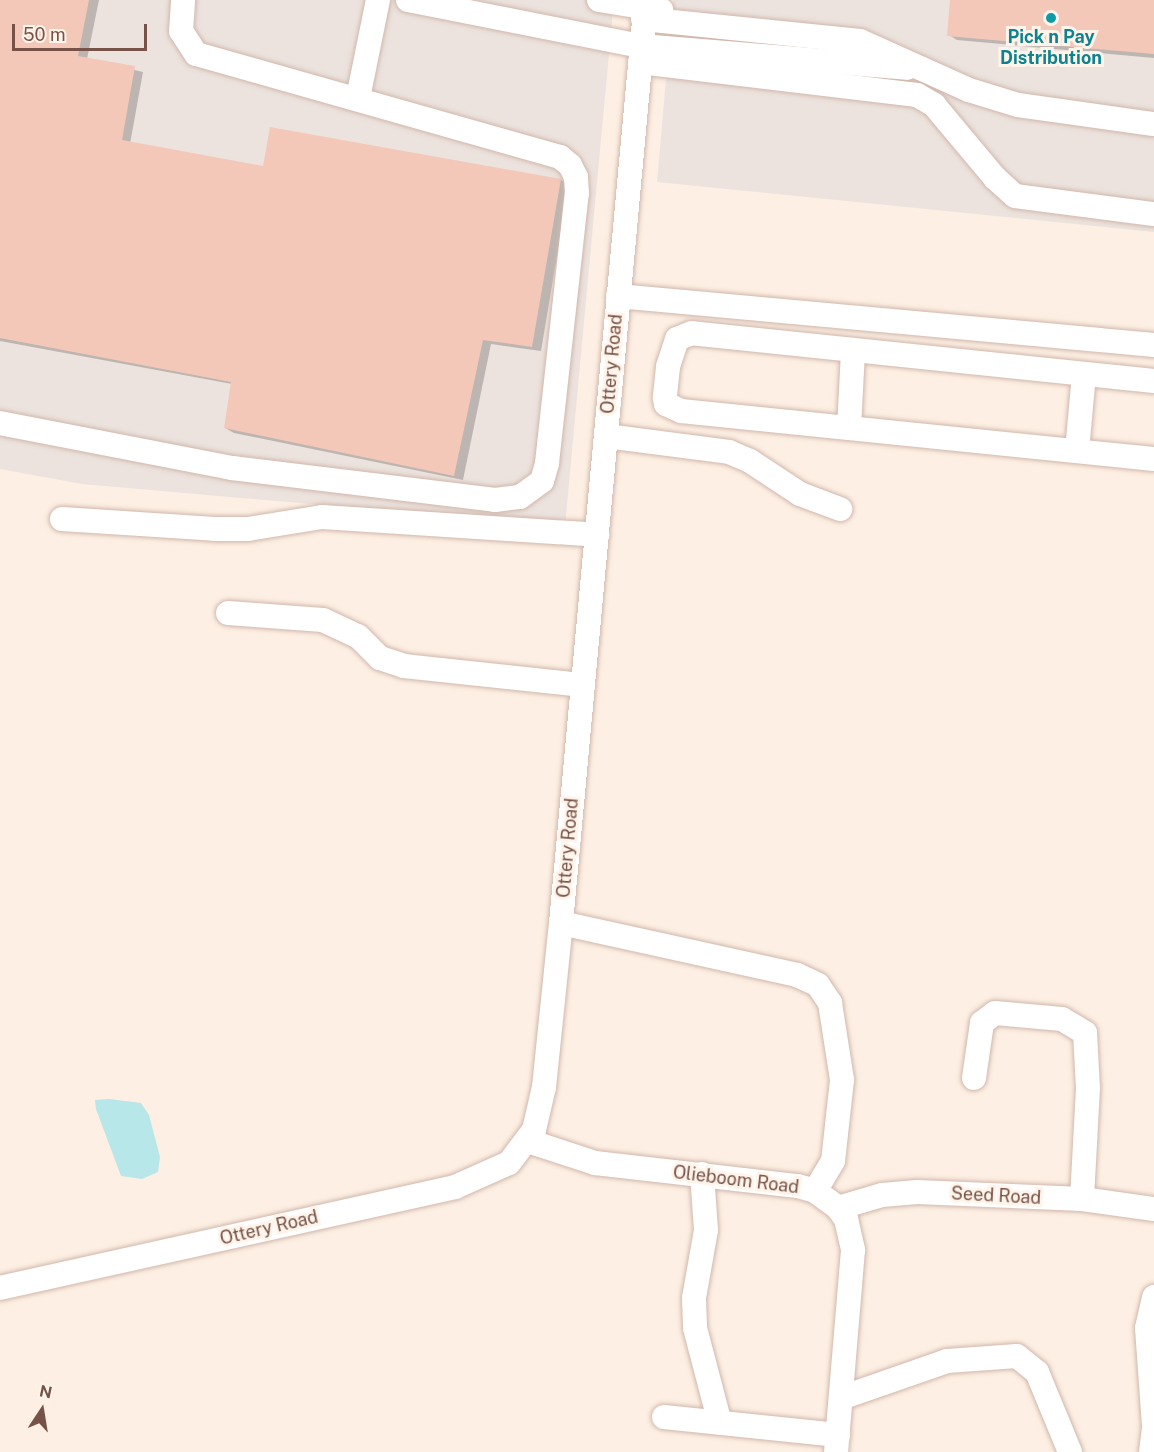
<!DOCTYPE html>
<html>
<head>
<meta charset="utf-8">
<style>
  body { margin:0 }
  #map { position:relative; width:1154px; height:1452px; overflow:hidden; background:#fdefe3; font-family:"Public Sans",sans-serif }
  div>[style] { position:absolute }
  .industrial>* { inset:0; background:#ece3de }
  .water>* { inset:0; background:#b7e7e8 }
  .shadow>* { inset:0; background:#0003 }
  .building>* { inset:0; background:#f4c8b9 }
  .roads { filter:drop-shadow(0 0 2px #d1b7ac) drop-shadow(0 0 2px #d1b7ac) }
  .minor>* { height:24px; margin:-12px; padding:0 12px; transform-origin:12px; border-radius:12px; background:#fff }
  .dots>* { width:16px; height:16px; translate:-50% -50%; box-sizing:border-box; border:3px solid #fff4ea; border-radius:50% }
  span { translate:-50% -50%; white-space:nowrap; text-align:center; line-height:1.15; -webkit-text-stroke:6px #fff4ea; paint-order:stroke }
  .culture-label { font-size:18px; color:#0d838f; font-weight:700 }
  .street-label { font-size:18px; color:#765248 }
  .north { position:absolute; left:12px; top:1380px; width:60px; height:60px; -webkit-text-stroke:4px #fff4ea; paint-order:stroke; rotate:12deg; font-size:16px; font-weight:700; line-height:24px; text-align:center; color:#765248 }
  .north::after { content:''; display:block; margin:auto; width:21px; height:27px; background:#765248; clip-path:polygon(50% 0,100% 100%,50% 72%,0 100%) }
  .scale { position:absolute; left:12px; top:24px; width:135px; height:27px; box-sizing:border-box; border:3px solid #765248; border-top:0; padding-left:8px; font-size:18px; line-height:21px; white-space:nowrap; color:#765248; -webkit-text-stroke:4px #fff4ea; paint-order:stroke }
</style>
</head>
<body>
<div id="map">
  <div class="industrial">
    <i style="clip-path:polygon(0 0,614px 0,565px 526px,82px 484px,0 469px)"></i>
    <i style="clip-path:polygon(673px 0,1154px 0,1154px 232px,657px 182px)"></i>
  </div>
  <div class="water">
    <i style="clip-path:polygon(109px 1099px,141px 1103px,149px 1115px,160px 1157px,158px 1172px,142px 1179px,121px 1176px,96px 1109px,95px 1100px)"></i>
  </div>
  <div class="shadow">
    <i style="clip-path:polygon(0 0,99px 0,87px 59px,143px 72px,130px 144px,264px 168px,561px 180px,569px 185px,541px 351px,491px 344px,463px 480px,234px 433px,225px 428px,232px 384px,0 341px)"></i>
    <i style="clip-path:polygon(952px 0,1154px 0,1154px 58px,957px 40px,949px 35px)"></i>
  </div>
  <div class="building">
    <i style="clip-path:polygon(0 0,89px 0,78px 56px,135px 66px,122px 140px,263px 166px,270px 127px,561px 179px,532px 347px,483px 340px,454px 476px,224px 428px,231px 382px,0 338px)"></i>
    <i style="clip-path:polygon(950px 0,1154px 0,1154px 54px,947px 36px)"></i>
  </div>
  <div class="roads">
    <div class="minor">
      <i style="left:408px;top:0;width:237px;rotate:11.2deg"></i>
      <i style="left:641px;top:46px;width:267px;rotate:4.7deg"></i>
      <i style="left:599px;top:0;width:63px;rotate:9.2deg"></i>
      <i style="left:643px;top:19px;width:218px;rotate:5.8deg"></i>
      <i style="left:860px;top:41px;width:120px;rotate:24.2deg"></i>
      <i style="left:969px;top:90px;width:51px;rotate:17deg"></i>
      <i style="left:1018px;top:105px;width:137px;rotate:8deg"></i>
      <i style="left:640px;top:62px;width:279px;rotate:6.8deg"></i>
      <i style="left:917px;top:95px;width:20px;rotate:30deg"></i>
      <i style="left:934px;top:105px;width:95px;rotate:50.1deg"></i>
      <i style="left:995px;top:178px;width:27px;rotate:42deg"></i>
      <i style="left:1015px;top:196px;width:140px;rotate:7.4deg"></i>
      <i style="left:358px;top:98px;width:100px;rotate:-78.5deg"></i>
      <i style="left:618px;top:296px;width:538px;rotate:5.22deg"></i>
      <i style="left:1154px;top:381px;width:464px;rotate:-174.1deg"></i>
      <i style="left:692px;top:333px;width:16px;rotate:158deg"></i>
      <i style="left:677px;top:339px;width:29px;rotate:108deg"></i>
      <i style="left:668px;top:367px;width:31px;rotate:96deg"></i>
      <i style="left:665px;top:398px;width:6px;rotate:81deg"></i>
      <i style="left:666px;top:404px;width:17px;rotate:25deg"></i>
      <i style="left:681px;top:411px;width:475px;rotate:5.8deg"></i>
      <i style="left:0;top:423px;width:236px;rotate:11deg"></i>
      <i style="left:232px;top:468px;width:265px;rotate:6.9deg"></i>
      <i style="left:495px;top:500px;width:25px;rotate:-7deg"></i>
      <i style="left:520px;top:497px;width:27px;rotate:-36deg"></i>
      <i style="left:542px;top:481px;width:19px;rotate:-74deg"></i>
      <i style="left:547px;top:463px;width:272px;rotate:-83.7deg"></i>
      <i style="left:577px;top:193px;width:16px;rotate:-94deg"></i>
      <i style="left:576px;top:177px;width:13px;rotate:-117deg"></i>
      <i style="left:570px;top:165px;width:13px;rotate:-141deg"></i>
      <i style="left:560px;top:157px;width:378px;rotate:-164.2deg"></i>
      <i style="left:196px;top:54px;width:27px;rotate:-123deg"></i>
      <i style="left:181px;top:31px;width:31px;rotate:-86deg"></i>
      <i style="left:849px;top:428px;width:77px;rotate:-87deg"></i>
      <i style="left:606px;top:436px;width:124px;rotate:7.4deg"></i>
      <i style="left:729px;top:452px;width:23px;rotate:23deg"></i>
      <i style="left:750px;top:461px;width:60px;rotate:33.4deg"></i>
      <i style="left:800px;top:494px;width:43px;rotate:20.6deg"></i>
      <i style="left:1077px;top:451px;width:77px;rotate:-84.8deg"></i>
      <i style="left:62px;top:519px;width:153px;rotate:3.7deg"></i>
      <i style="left:215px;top:529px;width:33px"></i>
      <i style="left:248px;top:529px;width:75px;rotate:-9.2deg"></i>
      <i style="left:322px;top:517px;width:276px;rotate:3.7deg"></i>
      <i style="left:228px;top:613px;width:95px;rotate:4.2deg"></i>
      <i style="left:323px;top:620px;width:38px;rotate:25deg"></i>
      <i style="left:358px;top:636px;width:31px;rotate:45deg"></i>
      <i style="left:380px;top:658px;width:25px;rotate:18deg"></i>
      <i style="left:404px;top:666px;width:180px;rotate:6.1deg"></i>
      <i style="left:561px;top:923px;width:242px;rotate:12.4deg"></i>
      <i style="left:797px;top:975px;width:23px;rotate:25deg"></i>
      <i style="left:818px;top:985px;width:22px;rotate:56deg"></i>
      <i style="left:830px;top:1003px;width:78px;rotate:81.1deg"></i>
      <i style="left:842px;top:1080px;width:81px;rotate:96.3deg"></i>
      <i style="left:833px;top:1161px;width:35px;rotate:121deg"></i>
      <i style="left:974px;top:1078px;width:56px;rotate:-81.7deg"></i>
      <i style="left:982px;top:1023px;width:16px;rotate:-38deg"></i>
      <i style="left:995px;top:1013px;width:67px;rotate:5.1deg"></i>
      <i style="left:1062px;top:1019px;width:27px;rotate:31deg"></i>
      <i style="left:1085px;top:1033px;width:55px;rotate:86.9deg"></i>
      <i style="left:1088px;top:1088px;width:111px;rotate:93.1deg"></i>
      <i style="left:528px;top:1141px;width:71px;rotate:18.2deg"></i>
      <i style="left:595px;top:1163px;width:204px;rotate:6.5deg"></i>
      <i style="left:798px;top:1186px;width:18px;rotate:16deg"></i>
      <i style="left:815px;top:1191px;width:29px;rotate:36deg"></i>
      <i style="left:838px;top:1208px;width:14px;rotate:54deg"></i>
      <i style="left:846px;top:1219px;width:32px;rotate:77deg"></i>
      <i style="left:853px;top:1250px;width:203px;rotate:94.8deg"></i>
      <i style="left:702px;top:1174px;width:56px;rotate:85.9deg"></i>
      <i style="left:706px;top:1230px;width:69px;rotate:100deg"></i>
      <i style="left:694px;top:1298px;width:30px;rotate:88deg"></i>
      <i style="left:695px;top:1328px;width:98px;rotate:75.3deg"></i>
      <i style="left:838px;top:1208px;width:46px;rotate:-16.5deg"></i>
      <i style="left:882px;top:1195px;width:35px;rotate:-5deg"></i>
      <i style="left:917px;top:1192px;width:165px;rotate:2.4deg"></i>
      <i style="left:1082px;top:1199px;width:73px;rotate:7.9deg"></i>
      <i style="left:0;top:1288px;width:466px;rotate:-12.5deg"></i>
      <i style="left:455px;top:1187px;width:59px;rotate:-24deg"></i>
      <i style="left:509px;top:1163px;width:41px;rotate:-52.9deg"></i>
      <i style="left:534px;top:1130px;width:44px;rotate:-76.9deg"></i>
      <i style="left:544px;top:1087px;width:165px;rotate:-84.1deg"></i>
      <i style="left:561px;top:923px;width:927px;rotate:-84.74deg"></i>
      <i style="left:841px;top:1398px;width:112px;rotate:-19.2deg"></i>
      <i style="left:947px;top:1361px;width:70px;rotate:-4.1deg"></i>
      <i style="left:1017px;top:1356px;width:26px;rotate:39deg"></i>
      <i style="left:1037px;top:1372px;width:87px;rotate:67.6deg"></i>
      <i style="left:664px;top:1417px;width:175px;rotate:5.9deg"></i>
      <i style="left:1151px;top:1452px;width:26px;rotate:-83deg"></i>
      <i style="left:1154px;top:1426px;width:98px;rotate:-94.1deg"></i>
      <i style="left:1147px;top:1328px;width:32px;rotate:-77deg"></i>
    </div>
  </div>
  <div class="dots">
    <i style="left:1051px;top:18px;background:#0f9aa8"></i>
  </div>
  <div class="culture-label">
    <span style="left:1051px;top:48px">Pick n Pay<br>Distribution</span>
  </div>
  <div class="street-label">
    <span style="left:612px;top:364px;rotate:-85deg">Ottery Road</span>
    <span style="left:568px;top:848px;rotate:-85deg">Ottery Road</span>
    <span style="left:736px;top:1180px;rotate:7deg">Olieboom Road</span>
    <span style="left:996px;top:1196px;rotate:3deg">Seed Road</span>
    <span style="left:269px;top:1228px;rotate:-13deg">Ottery Road</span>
  </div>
  <div class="north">N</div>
  <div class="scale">50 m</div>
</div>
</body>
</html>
